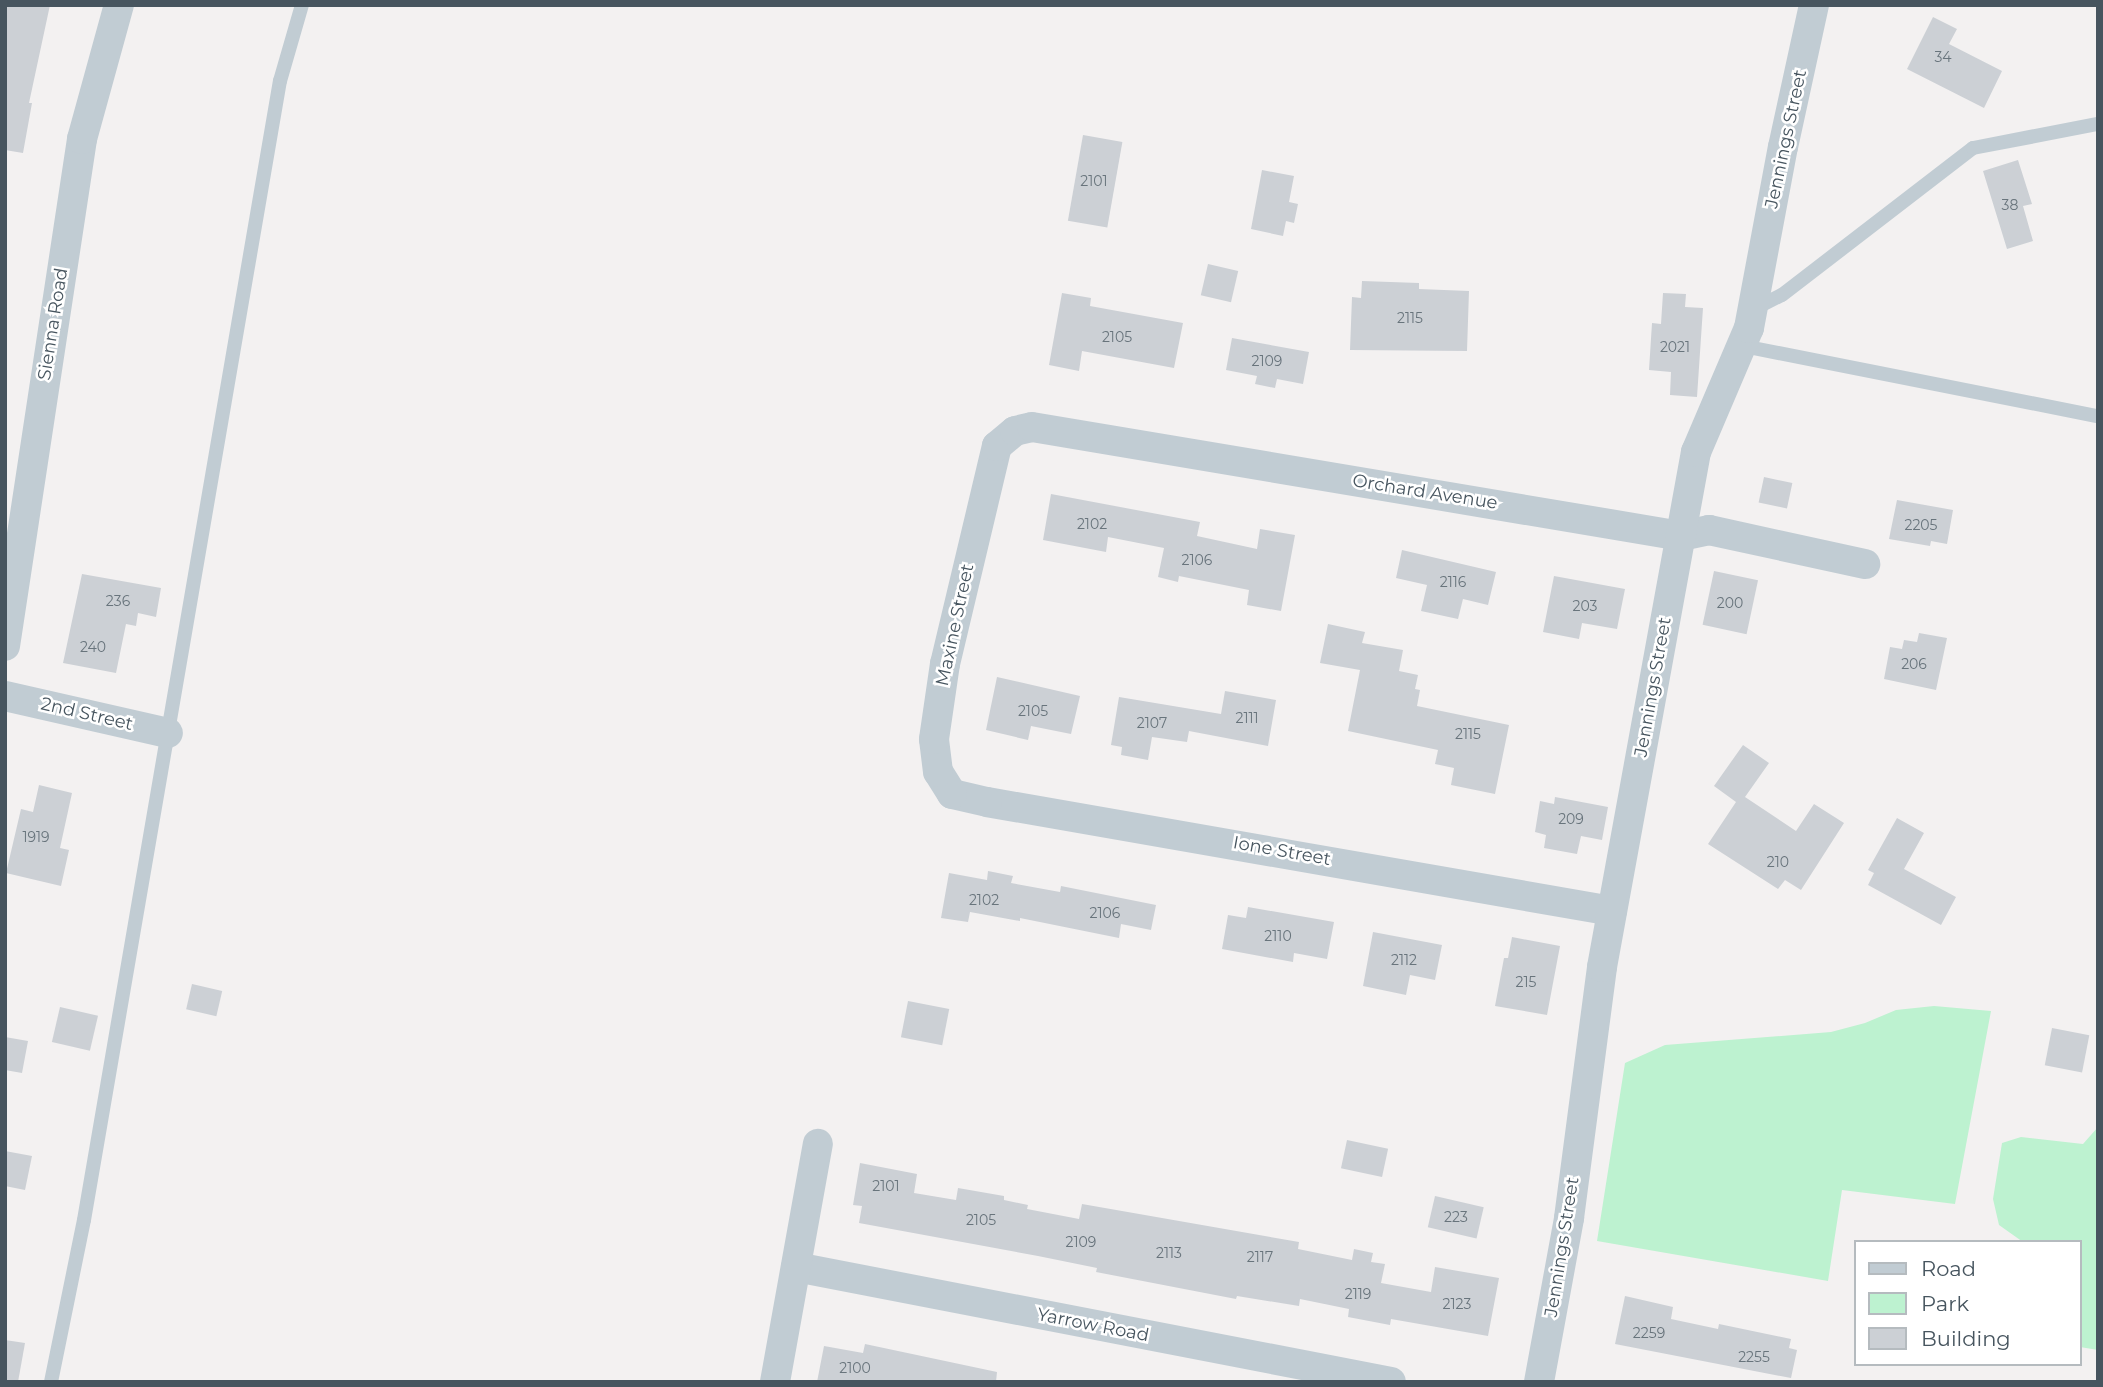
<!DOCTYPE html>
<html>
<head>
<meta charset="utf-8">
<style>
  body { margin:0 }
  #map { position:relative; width:2103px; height:1387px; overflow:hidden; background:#f3f1f1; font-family:Montserrat,sans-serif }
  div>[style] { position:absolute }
  .green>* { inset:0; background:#bdf2d0 }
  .building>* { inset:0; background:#ccd0d5; transform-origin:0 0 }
  .lane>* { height:14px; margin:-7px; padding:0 7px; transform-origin:7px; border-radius:7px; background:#c1ccd3 }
  .street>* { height:30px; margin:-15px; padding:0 15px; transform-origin:15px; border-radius:15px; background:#c1ccd3 }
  span { translate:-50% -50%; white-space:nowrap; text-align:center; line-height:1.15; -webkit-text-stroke:5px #fff; paint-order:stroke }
  .number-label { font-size:14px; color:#68747c }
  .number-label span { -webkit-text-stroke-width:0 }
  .street-label { font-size:18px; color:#47555f }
  .frame { position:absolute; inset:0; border:7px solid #47555f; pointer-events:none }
  .legend { position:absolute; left:1854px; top:1240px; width:228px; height:126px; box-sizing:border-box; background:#fff; border:2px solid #b5bbbf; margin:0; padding:9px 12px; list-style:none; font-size:21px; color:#47555f }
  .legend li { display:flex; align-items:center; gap:14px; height:35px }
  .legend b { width:35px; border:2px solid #b5bbbf }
</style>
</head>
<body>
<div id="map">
  <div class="green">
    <i style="clip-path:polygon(1934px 1006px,1991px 1011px,1955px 1204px,1842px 1190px,1828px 1281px,1597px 1241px,1625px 1063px,1665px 1045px,1831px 1032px,1865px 1023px,1896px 1010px)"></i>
    <i style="clip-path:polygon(2098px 1127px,2098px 1350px,2080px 1347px,2080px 1242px,2023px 1242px,1999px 1225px,1993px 1199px,2002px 1143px,2021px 1137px,2083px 1144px)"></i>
  </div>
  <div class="building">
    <i style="clip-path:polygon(5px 5px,50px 5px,29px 103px,32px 103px,23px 153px,5px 150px)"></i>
    <i style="clip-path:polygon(1933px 17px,1957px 29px,1949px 44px,2002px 71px,1984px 108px,1907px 69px)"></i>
    <i style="left:1083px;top:135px;width:40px;height:87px;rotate:10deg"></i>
    <i style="clip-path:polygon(2018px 160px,2032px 204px,2023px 206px,2033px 241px,2007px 249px,1983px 171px)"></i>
    <i style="clip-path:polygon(1262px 170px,1294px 176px,1289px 202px,1298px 204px,1294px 223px,1286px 221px,1283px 236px,1251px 229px)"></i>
    <i style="left:1208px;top:264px;width:31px;height:32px;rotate:13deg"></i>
    <i style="clip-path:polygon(1362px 281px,1419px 283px,1419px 289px,1469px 291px,1467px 351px,1350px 350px,1352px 297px,1361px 298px)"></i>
    <i style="clip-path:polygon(1062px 293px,1091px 298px,1090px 306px,1183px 323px,1174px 368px,1082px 351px,1079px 371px,1049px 365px)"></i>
    <i style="clip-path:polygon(1663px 293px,1686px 294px,1685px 307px,1703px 308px,1697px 397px,1670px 395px,1671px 372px,1649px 370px,1652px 323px,1661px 324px)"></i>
    <i style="clip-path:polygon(1232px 338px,1309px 352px,1303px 384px,1277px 379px,1275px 388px,1255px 384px,1257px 376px,1226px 370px)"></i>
    <i style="left:1764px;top:477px;width:29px;height:26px;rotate:12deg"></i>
    <i style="clip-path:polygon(1051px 494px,1200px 522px,1197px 536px,1257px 549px,1260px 529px,1295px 535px,1281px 611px,1247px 605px,1249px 590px,1179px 576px,1178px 582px,1158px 577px,1164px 548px,1108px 537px,1106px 552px,1043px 540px)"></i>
    <i style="clip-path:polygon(1897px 500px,1953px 510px,1947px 544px,1931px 541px,1930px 546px,1889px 539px)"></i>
    <i style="clip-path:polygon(1402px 550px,1496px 572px,1488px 605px,1463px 599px,1458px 619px,1421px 611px,1427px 585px,1396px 578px)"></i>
    <i style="left:1714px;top:571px;width:45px;height:55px;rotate:12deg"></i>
    <i style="clip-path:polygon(82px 574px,161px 588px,156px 617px,138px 613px,136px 626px,126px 624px,116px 673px,63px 663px)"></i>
    <i style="clip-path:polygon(1554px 576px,1625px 589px,1617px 629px,1582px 623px,1579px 639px,1543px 632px)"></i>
    <i style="clip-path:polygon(1328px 624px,1365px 632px,1362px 643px,1403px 650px,1399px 671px,1418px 675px,1415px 689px,1420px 690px,1417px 706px,1509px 725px,1495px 794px,1451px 785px,1454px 768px,1435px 764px,1438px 750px,1348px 731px,1360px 670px,1320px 663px)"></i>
    <i style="clip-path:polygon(1919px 633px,1947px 638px,1936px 690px,1884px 679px,1890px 647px,1902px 649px,1904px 640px,1917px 642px)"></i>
    <i style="clip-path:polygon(997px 677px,1080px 696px,1071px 734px,1031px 726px,1028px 740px,986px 730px)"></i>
    <i style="clip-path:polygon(1225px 691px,1276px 700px,1268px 746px,1189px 731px,1187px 742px,1152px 737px,1148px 760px,1121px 755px,1122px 747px,1111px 745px,1119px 697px,1221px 714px)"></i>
    <i style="clip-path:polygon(1743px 745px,1769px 763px,1745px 797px,1796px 831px,1814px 804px,1844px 823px,1801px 890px,1785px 880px,1778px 889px,1708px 844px,1736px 802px,1714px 786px)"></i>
    <i style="clip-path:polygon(39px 785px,72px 793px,60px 848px,69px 850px,61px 886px,6px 873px,21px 809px,33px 812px)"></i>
    <i style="clip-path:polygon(1555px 797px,1608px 807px,1602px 840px,1581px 836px,1577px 854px,1544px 848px,1546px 835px,1535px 832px,1540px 801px,1554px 804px)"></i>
    <i style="clip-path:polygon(1897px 818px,1924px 833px,1904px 869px,1956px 897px,1941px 925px,1868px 885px,1874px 873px,1868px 870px)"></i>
    <i style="clip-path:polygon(988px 871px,1013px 876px,1011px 883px,1060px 892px,1061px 886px,1156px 905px,1151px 930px,1121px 924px,1119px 938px,1020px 918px,1020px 921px,970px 912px,968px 922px,941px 918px,949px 873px,987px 880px)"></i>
    <i style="clip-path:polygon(1248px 907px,1334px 922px,1327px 959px,1294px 953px,1293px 962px,1222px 949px,1228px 915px,1246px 918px)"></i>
    <i style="clip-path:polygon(1373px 932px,1442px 945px,1435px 980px,1410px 975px,1406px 995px,1363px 986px)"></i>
    <i style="clip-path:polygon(1512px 937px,1560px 946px,1547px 1015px,1495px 1006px,1504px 958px,1508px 958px)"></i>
    <i style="left:192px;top:984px;width:31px;height:26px;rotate:13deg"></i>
    <i style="left:908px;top:1001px;width:42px;height:37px;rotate:11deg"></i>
    <i style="left:60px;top:1007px;width:39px;height:36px;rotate:13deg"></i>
    <i style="left:2052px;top:1028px;width:38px;height:38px;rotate:11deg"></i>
    <i style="clip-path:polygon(5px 1037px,28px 1041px,22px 1073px,5px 1070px)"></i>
    <i style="left:1347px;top:1140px;width:42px;height:29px;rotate:12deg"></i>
    <i style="clip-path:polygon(5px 1151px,32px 1156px,25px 1190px,5px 1186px)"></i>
    <i style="clip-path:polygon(860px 1163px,917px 1174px,914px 1193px,956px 1200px,958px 1188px,1004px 1196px,1004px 1200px,1028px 1205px,1027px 1209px,1079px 1219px,1082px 1204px,1299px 1242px,1298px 1249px,1352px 1260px,1354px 1249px,1373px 1253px,1371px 1262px,1385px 1264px,1381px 1283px,1431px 1292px,1435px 1267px,1499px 1278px,1488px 1336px,1391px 1319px,1390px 1325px,1348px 1317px,1349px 1309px,1300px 1299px,1299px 1306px,1237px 1296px,1236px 1299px,1096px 1272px,1097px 1268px,1038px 1256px,859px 1223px,862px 1206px,853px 1205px)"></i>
    <i style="left:1435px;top:1196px;width:50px;height:32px;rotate:13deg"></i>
    <i style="clip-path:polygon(1625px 1296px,1673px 1307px,1671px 1319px,1718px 1329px,1719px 1324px,1791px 1339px,1789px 1348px,1797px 1350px,1791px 1378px,1615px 1344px)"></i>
    <i style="clip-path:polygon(5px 1340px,25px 1343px,18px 1382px,5px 1382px)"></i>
    <i style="clip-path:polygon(865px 1344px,997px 1372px,996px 1382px,817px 1382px,824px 1346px,863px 1353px)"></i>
  </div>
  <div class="lane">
    <i style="left:1754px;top:309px;width:31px;rotate:-27deg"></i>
    <i style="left:1782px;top:295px;width:241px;rotate:-37.6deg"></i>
    <i style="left:1973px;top:148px;width:127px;rotate:-10.9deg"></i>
    <i style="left:1743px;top:346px;width:362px;rotate:11.2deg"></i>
    <i style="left:51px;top:1382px;width:165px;rotate:-78.5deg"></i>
    <i style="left:84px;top:1220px;width:1156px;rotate:-80.24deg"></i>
    <i style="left:280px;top:81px;width:79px;rotate:-73.9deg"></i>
  </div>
  <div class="street">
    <i style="left:5px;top:646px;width:513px;rotate:-81.36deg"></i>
    <i style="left:82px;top:139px;width:139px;rotate:-74.6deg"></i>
    <i style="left:5px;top:696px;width:167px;rotate:12.8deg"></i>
    <i style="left:1612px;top:911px;width:634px;rotate:-170.11deg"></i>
    <i style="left:987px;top:802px;width:36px;rotate:-167deg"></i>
    <i style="left:952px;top:794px;width:26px;rotate:-122deg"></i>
    <i style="left:938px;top:772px;width:33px;rotate:-97deg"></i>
    <i style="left:934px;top:739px;width:76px;rotate:-81.7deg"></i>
    <i style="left:945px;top:664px;width:224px;rotate:-76.6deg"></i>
    <i style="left:997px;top:446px;width:23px;rotate:-40deg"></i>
    <i style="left:1015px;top:431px;width:17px;rotate:-13deg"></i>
    <i style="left:1032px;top:427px;width:658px;rotate:9.53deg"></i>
    <i style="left:1681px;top:536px;width:29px;rotate:-12deg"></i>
    <i style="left:1709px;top:530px;width:160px;rotate:12.3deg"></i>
    <i style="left:796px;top:1267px;width:606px;rotate:10.94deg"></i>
    <i style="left:775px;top:1382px;width:242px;rotate:-79.8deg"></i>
    <i style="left:1539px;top:1382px;width:167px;rotate:-79.6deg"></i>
    <i style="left:1569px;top:1218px;width:253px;rotate:-82.5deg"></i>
    <i style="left:1602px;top:967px;width:524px;rotate:-79.66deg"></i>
    <i style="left:1696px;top:452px;width:135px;rotate:-66.9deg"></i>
    <i style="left:1749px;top:328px;width:184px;rotate:-79.4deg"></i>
    <i style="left:1783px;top:147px;width:145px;rotate:-77.7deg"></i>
  </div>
  <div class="number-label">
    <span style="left:1943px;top:57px">34</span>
    <span style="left:1094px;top:181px">2101</span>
    <span style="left:2010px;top:205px">38</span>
    <span style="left:1410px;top:318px">2115</span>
    <span style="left:1117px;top:337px">2105</span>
    <span style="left:1675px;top:347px">2021</span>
    <span style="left:1267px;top:361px">2109</span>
    <span style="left:1092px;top:524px">2102</span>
    <span style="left:1921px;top:525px">2205</span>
    <span style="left:1197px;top:560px">2106</span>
    <span style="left:1453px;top:582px">2116</span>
    <span style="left:118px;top:601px">236</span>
    <span style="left:1730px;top:603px">200</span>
    <span style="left:1585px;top:606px">203</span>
    <span style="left:93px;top:647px">240</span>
    <span style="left:1914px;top:664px">206</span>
    <span style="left:1033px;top:711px">2105</span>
    <span style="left:1247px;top:718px">2111</span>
    <span style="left:1152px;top:723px">2107</span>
    <span style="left:1468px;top:734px">2115</span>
    <span style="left:1571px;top:819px">209</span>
    <span style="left:36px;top:837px">1919</span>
    <span style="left:1778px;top:862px">210</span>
    <span style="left:984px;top:900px">2102</span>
    <span style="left:1105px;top:913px">2106</span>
    <span style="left:1278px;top:936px">2110</span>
    <span style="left:1404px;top:960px">2112</span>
    <span style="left:1526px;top:982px">215</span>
    <span style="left:886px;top:1186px">2101</span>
    <span style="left:1456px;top:1217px">223</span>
    <span style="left:981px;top:1220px">2105</span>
    <span style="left:1081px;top:1242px">2109</span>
    <span style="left:1169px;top:1253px">2113</span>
    <span style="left:1260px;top:1257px">2117</span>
    <span style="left:1358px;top:1294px">2119</span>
    <span style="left:1457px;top:1304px">2123</span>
    <span style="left:1649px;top:1333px">2259</span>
    <span style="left:1754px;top:1357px">2255</span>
    <span style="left:855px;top:1368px">2100</span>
  </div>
  <div class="street-label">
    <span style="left:1786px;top:139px;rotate:-78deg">Jennings Street</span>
    <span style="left:53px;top:324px;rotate:-81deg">Sienna Road</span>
    <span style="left:1425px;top:492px;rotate:9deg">Orchard Avenue</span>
    <span style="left:955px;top:625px;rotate:-78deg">Maxine Street</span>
    <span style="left:1653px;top:687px;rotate:-80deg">Jennings Street</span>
    <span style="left:87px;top:714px;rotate:13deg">2nd Street</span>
    <span style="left:1282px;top:851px;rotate:10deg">Ione Street</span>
    <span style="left:1562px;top:1247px;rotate:-81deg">Jennings Street</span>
    <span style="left:1093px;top:1325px;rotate:11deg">Yarrow Road</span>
  </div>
  <div class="frame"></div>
  <ul class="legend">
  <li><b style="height:9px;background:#c1ccd3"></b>Road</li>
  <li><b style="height:19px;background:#bdf2d0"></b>Park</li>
  <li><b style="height:19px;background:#ccd0d5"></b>Building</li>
  </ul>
</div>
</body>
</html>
